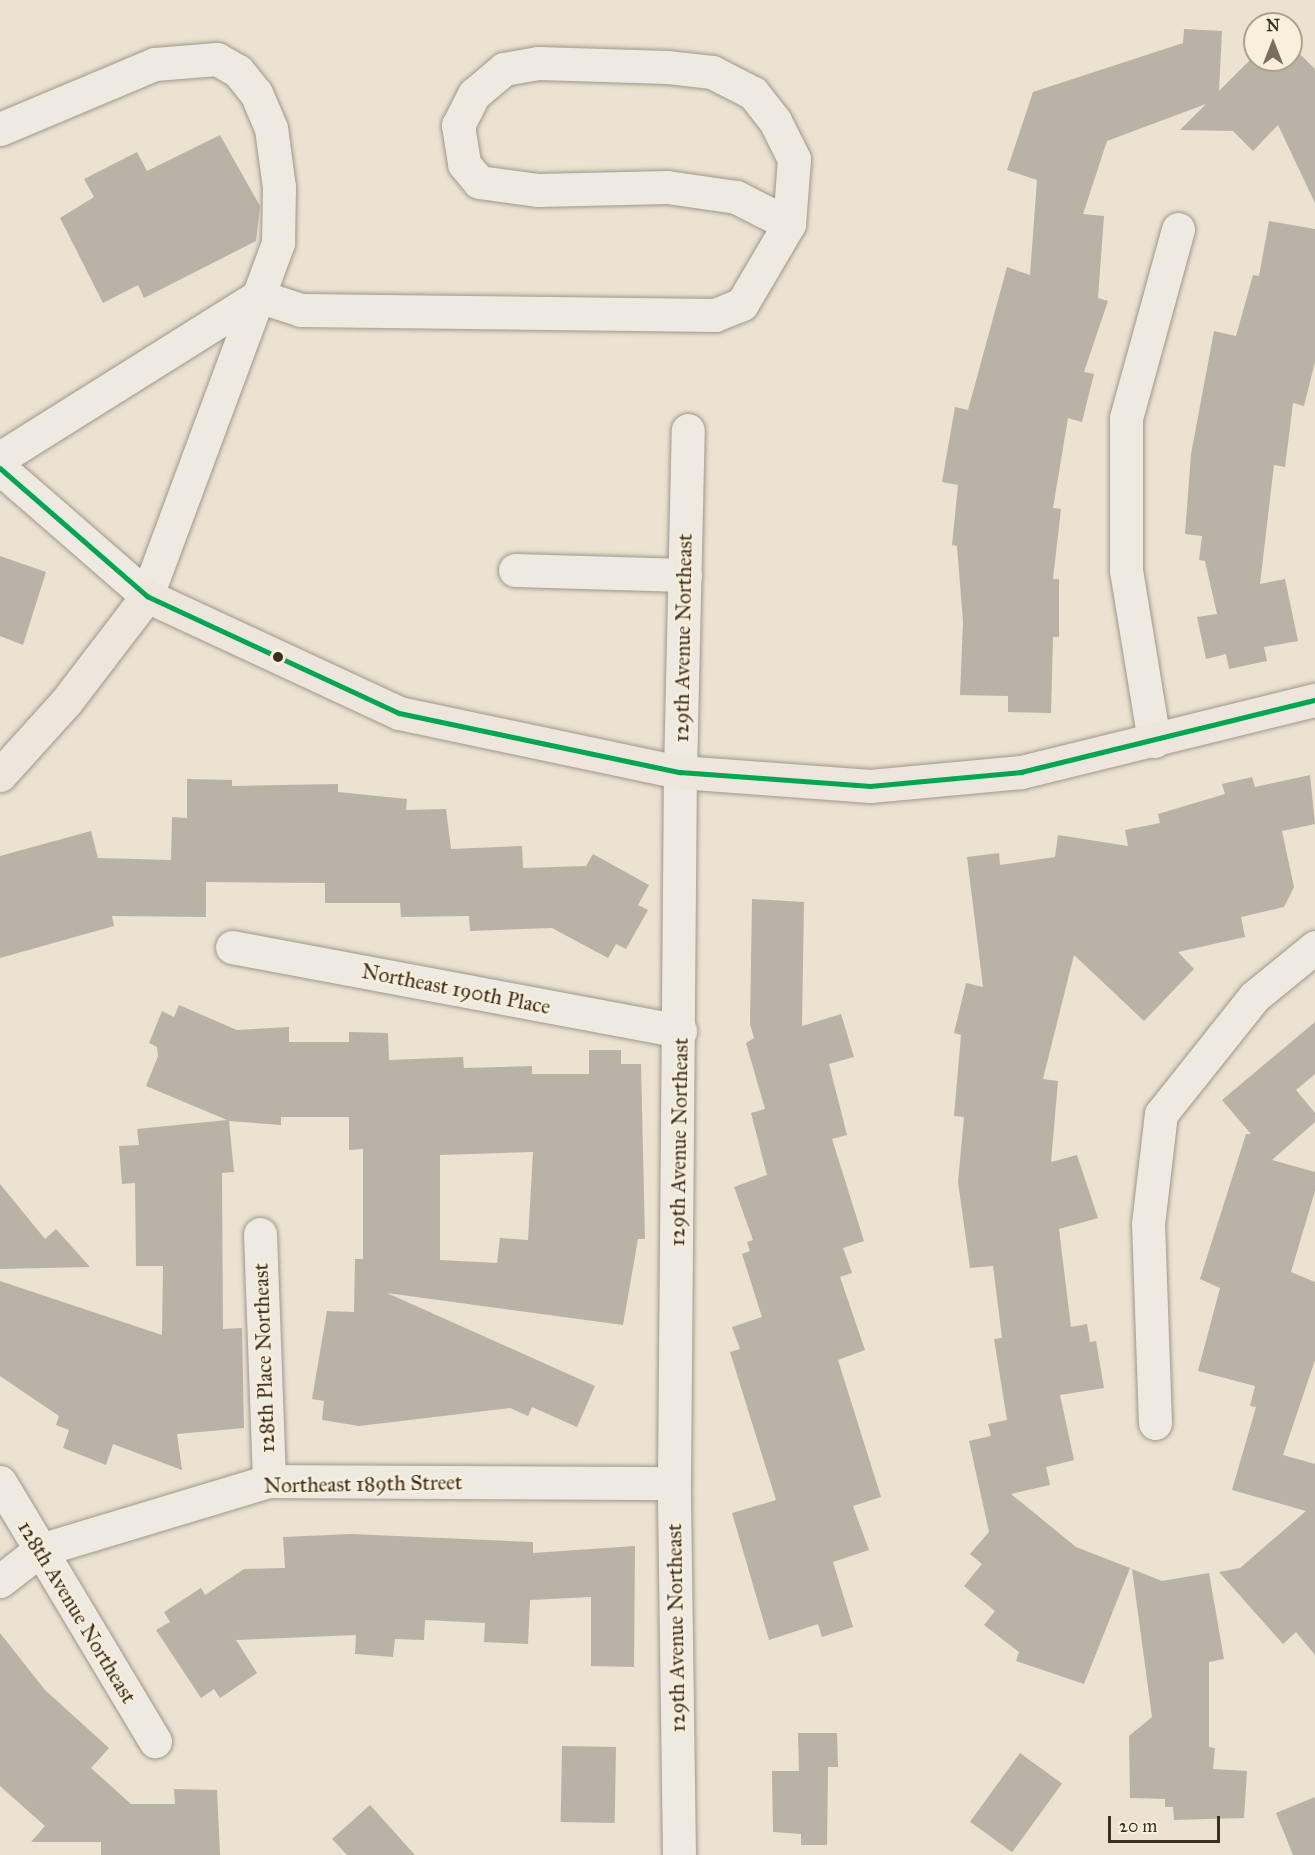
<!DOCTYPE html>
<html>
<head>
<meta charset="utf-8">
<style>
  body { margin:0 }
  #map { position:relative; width:1315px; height:1855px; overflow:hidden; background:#ebe2d1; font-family:"IM FELL Great Primer",serif }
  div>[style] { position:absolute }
  .building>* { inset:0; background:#b9b2a6; transform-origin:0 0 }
  .roads { filter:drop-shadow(0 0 2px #9f988c) drop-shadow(0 0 2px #9f988c) }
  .minor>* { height:33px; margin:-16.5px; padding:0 16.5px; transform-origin:16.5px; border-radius:16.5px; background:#eeeae1 }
  .major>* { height:33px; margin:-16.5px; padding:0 16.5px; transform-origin:16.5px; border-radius:16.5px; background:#ece6dc }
  .bus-1>* { height:4.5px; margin:-2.25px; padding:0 2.25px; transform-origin:2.25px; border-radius:2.25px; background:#00a651 }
  .dots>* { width:16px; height:16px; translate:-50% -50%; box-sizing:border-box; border:3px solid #f9efda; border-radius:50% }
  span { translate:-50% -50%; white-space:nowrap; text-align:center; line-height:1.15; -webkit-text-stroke:4.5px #f9efda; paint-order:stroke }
  .street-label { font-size:21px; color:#3b2f21 }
  .north { position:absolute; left:1243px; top:12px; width:60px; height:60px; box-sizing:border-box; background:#f9efda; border:2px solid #ada290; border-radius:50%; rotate:0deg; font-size:16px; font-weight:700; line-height:24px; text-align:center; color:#3b2f21 }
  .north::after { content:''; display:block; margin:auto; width:21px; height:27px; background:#796e5f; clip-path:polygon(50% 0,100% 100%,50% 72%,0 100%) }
  .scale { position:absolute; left:1108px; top:1816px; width:112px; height:27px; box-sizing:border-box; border:3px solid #3b2f21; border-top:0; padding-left:8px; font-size:18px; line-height:21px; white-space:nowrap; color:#3b2f21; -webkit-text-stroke:4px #f9efda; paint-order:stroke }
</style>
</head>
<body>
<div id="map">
  <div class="building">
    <i style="clip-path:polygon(1184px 29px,1222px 31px,1219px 91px,1255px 55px,1255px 60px,1291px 60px,1291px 45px,1315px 69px,1315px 203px,1278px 125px,1253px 151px,1233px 131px,1180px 130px,1206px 104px,1107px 141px,1083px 214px,1104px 216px,1098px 298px,1108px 301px,1084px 372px,1094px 374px,1082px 422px,1068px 418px,1053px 508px,1061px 509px,1053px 579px,1059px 579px,1059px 637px,1053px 637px,1051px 713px,1008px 712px,1008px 696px,960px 695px,963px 622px,957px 546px,952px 545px,958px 485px,942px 482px,955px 407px,968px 410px,1007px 267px,1030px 275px,1037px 180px,1007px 170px,1033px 92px,1183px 43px)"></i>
    <i style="clip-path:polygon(220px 135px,260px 206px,256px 241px,144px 298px,138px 285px,103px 303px,60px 218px,94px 197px,84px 179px,137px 152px,147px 171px)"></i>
    <i style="clip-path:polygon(1269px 221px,1315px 229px,1315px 362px,1304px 406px,1293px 403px,1285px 467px,1274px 465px,1260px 584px,1285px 579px,1298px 641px,1264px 647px,1267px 661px,1229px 669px,1226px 654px,1206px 659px,1197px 617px,1217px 614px,1205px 561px,1199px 560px,1202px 536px,1185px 534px,1191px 454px,1214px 331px,1236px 336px,1253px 275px,1259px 276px)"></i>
    <i style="clip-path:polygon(0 556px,46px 572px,23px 645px,0 636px)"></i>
    <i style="clip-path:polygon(1310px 775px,1315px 824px,1282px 831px,1294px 887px,1284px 907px,1241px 917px,1245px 937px,1178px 952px,1194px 969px,1144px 1021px,1074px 955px,1043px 1079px,1058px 1081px,1051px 1162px,1077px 1155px,1098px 1218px,1059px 1229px,1071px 1327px,1087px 1324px,1090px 1342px,1096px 1341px,1104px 1388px,1060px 1395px,1074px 1460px,1046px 1467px,1050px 1485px,1011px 1494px,1076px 1547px,1130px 1568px,1084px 1684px,1016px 1661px,1019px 1652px,984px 1625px,995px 1611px,964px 1586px,982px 1564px,970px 1554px,989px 1532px,969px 1441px,991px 1436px,988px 1424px,1007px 1420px,994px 1339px,1002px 1338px,993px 1266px,970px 1268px,958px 1182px,964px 1117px,954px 1116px,961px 1035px,954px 1033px,966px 983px,983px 987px,967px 857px,999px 853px,1000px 865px,1055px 857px,1058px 835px,1128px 846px,1125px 830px,1160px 823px,1158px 814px,1225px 794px,1222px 784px,1252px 777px,1255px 787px)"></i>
    <i style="clip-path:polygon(187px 779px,232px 780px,232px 786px,338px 784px,338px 792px,407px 799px,406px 810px,446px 809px,451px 849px,522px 846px,523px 868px,586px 866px,593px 854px,649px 885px,638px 905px,648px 910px,626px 949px,616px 944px,608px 958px,552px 928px,470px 931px,469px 916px,401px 917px,400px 903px,325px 903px,325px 883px,206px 882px,206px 917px,112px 916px,114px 926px,0 958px,0 856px,91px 831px,98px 858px,171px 860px,172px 817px,187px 818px)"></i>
    <i style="clip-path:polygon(752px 899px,804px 902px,802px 1026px,841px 1014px,854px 1057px,829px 1064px,847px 1135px,832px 1139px,864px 1241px,843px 1248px,852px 1273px,840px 1277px,865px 1350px,838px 1360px,881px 1497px,853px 1506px,869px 1550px,833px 1562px,853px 1627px,822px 1637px,818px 1624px,769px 1640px,732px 1513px,776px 1500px,730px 1352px,740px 1349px,732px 1327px,762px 1317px,742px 1254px,750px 1251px,747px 1242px,753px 1240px,734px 1187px,767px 1175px,751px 1113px,765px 1109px,746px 1043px,754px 1038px,750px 1024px)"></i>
    <i style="clip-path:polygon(evenodd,179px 1005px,237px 1030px,289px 1027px,289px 1042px,349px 1042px,349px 1032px,388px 1033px,389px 1060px,463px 1057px,464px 1068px,532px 1066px,532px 1074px,589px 1074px,589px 1050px,621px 1050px,621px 1064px,641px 1064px,645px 1239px,638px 1239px,623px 1325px,387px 1293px,595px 1386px,577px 1427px,532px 1407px,528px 1416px,510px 1408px,359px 1426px,322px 1420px,324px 1401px,312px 1399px,327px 1311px,354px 1312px,355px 1259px,363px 1259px,363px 1149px,349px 1150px,349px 1117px,281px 1117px,281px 1125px,229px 1121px,234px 1172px,222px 1173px,223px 1329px,242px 1328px,244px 1428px,177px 1434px,182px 1470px,113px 1444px,106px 1465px,63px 1448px,69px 1430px,56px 1425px,59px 1416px,0 1376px,0 1281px,162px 1335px,163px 1266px,136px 1266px,135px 1183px,122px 1184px,119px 1146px,139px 1145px,137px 1129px,227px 1120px,146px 1086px,158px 1056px,157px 1047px,149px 1043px,162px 1011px,174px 1017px,179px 1005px,533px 1152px,528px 1240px,500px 1238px,497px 1263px,440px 1260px,440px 1155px,533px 1152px)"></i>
    <i style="clip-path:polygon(1315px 1022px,1315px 1074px,1296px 1090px,1315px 1113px,1315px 1122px,1272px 1160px,1315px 1172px,1315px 1191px,1291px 1272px,1315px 1282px,1315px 1360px,1283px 1455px,1315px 1464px,1315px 1655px,1296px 1632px,1283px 1644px,1219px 1572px,1240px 1568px,1306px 1511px,1232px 1490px,1256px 1407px,1250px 1406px,1255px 1386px,1198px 1371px,1220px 1288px,1200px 1279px,1246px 1134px,1251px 1134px,1222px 1100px)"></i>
    <i style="clip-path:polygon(0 1184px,45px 1239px,56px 1229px,90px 1267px,0 1269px)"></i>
    <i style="clip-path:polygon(351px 1534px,533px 1542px,533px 1553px,635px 1546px,634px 1667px,591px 1666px,591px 1597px,530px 1600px,528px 1644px,484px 1642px,485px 1623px,425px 1620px,424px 1640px,395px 1639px,393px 1657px,355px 1654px,356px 1635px,236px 1640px,257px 1673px,220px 1698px,214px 1689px,201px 1698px,156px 1630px,170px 1622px,164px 1612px,201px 1588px,205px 1595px,244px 1569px,285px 1568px,283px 1537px)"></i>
    <i style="clip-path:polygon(1132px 1569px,1162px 1581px,1209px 1573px,1224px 1659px,1209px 1662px,1209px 1747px,1215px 1748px,1213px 1769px,1247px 1771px,1244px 1818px,1174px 1820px,1173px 1807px,1165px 1807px,1165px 1799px,1130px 1798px,1129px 1736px,1152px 1717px)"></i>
    <i style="clip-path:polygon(0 1633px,45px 1690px,109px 1748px,91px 1768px,131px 1804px,175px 1804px,174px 1789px,217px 1790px,220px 1855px,101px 1855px,101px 1842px,31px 1842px,45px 1826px,0 1786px)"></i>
    <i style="clip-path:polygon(798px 1733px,837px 1733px,838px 1767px,828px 1767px,827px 1845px,801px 1845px,801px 1834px,773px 1832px,772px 1771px,799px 1771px)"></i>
    <i style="left:562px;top:1746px;width:54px;height:76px;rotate:1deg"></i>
    <i style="left:1020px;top:1753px;width:52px;height:85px;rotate:36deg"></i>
    <i style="clip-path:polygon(1315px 1797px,1315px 1855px,1293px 1855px,1276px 1813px)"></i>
    <i style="clip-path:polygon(370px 1805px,415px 1855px,347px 1855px,332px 1839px)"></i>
  </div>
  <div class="roads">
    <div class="minor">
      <i style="left:0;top:129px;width:168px;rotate:-22.8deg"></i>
      <i style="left:155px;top:64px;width:62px;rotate:-4.6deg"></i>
      <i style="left:217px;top:59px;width:24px;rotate:30deg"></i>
      <i style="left:238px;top:71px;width:28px;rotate:51deg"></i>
      <i style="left:256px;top:93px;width:38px;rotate:67deg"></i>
      <i style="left:271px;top:128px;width:60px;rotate:82.3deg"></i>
      <i style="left:279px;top:187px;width:56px;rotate:91deg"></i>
      <i style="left:278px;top:243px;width:377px;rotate:110.4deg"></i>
      <i style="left:147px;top:596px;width:195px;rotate:-139deg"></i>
      <i style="left:0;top:458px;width:305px;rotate:-32.1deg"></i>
      <i style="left:258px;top:296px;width:45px;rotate:18deg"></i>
      <i style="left:301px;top:310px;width:414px;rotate:0.7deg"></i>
      <i style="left:715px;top:315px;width:29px;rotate:-22deg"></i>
      <i style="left:742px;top:304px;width:93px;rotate:-59.6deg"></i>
      <i style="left:789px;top:224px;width:65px;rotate:-85.6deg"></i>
      <i style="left:794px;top:159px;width:42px;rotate:-116.6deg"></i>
      <i style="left:775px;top:121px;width:36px;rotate:-128deg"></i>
      <i style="left:753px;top:93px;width:46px;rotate:-152.9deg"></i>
      <i style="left:712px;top:72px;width:44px;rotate:-173.5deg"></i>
      <i style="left:668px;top:67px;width:130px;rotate:-178.2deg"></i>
      <i style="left:538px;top:63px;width:35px;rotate:170deg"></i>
      <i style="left:504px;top:69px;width:39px;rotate:140deg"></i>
      <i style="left:474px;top:94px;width:35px;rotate:117deg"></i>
      <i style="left:458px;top:125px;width:39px;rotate:81deg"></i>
      <i style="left:464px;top:164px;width:23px;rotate:50deg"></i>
      <i style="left:479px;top:182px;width:60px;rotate:7.7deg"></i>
      <i style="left:538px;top:190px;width:129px;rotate:-1.3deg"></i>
      <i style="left:667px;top:187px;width:70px;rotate:8.2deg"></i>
      <i style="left:736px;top:197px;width:59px;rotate:27deg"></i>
      <i style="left:515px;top:570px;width:170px;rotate:1.7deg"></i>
      <i style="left:1154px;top:741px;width:173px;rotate:-99.3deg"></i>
      <i style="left:1126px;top:570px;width:152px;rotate:-90deg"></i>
      <i style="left:1126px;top:418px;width:196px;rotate:-74.6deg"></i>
      <i style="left:232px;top:947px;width:456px;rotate:10.6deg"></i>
      <i style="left:260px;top:1234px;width:247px;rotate:87.9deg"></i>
      <i style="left:1155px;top:1423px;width:199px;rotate:-92deg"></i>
      <i style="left:1148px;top:1224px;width:111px;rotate:-83.3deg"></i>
      <i style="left:1161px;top:1114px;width:149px;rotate:-51.5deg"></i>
      <i style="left:1254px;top:997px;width:79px;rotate:-39.3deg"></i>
      <i style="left:0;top:1482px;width:302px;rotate:59.1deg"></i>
      <i style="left:0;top:1581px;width:51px;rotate:-37.8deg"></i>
      <i style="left:40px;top:1550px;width:239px;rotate:-16.8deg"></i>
      <i style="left:269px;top:1481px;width:405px;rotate:0.3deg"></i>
      <i style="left:679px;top:1855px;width:372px;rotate:-90.8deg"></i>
      <i style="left:674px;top:1483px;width:711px;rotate:-89.52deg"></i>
      <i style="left:680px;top:772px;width:342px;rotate:-88.7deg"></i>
    </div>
    <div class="major">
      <i style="left:0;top:775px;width:98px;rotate:-47.9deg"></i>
      <i style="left:66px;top:702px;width:133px;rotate:-52.6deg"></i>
      <i style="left:147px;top:596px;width:278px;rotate:24.9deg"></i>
      <i style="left:399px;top:713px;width:287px;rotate:11.9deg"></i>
      <i style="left:680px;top:772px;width:191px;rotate:4.2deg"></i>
      <i style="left:870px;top:786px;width:152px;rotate:-5.3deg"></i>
      <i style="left:1021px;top:772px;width:303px;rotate:-13.8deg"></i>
    </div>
  </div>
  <div class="bus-1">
    <i style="left:0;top:468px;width:195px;rotate:41deg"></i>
    <i style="left:147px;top:596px;width:278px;rotate:24.9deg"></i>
    <i style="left:399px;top:713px;width:287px;rotate:11.9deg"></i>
    <i style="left:680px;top:772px;width:191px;rotate:4.2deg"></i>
    <i style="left:870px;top:786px;width:152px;rotate:-5.3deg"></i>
    <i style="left:1021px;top:772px;width:303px;rotate:-13.8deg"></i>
  </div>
  <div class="dots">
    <i style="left:278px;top:657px;background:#3b2f21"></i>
  </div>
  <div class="street-label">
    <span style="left:683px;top:638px;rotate:-89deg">129th Avenue Northeast</span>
    <span style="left:456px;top:989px;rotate:11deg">Northeast 190th Place</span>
    <span style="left:679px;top:1142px;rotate:-89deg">129th Avenue Northeast</span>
    <span style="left:264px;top:1358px;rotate:-92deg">128th Place Northeast</span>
    <span style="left:363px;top:1484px;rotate:-1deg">Northeast 189th Street</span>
    <span style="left:77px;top:1612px;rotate:59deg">128th Avenue Northeast</span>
    <span style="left:676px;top:1628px;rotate:-91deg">129th Avenue Northeast</span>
  </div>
  <div class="north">N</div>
  <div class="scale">20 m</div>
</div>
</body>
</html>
